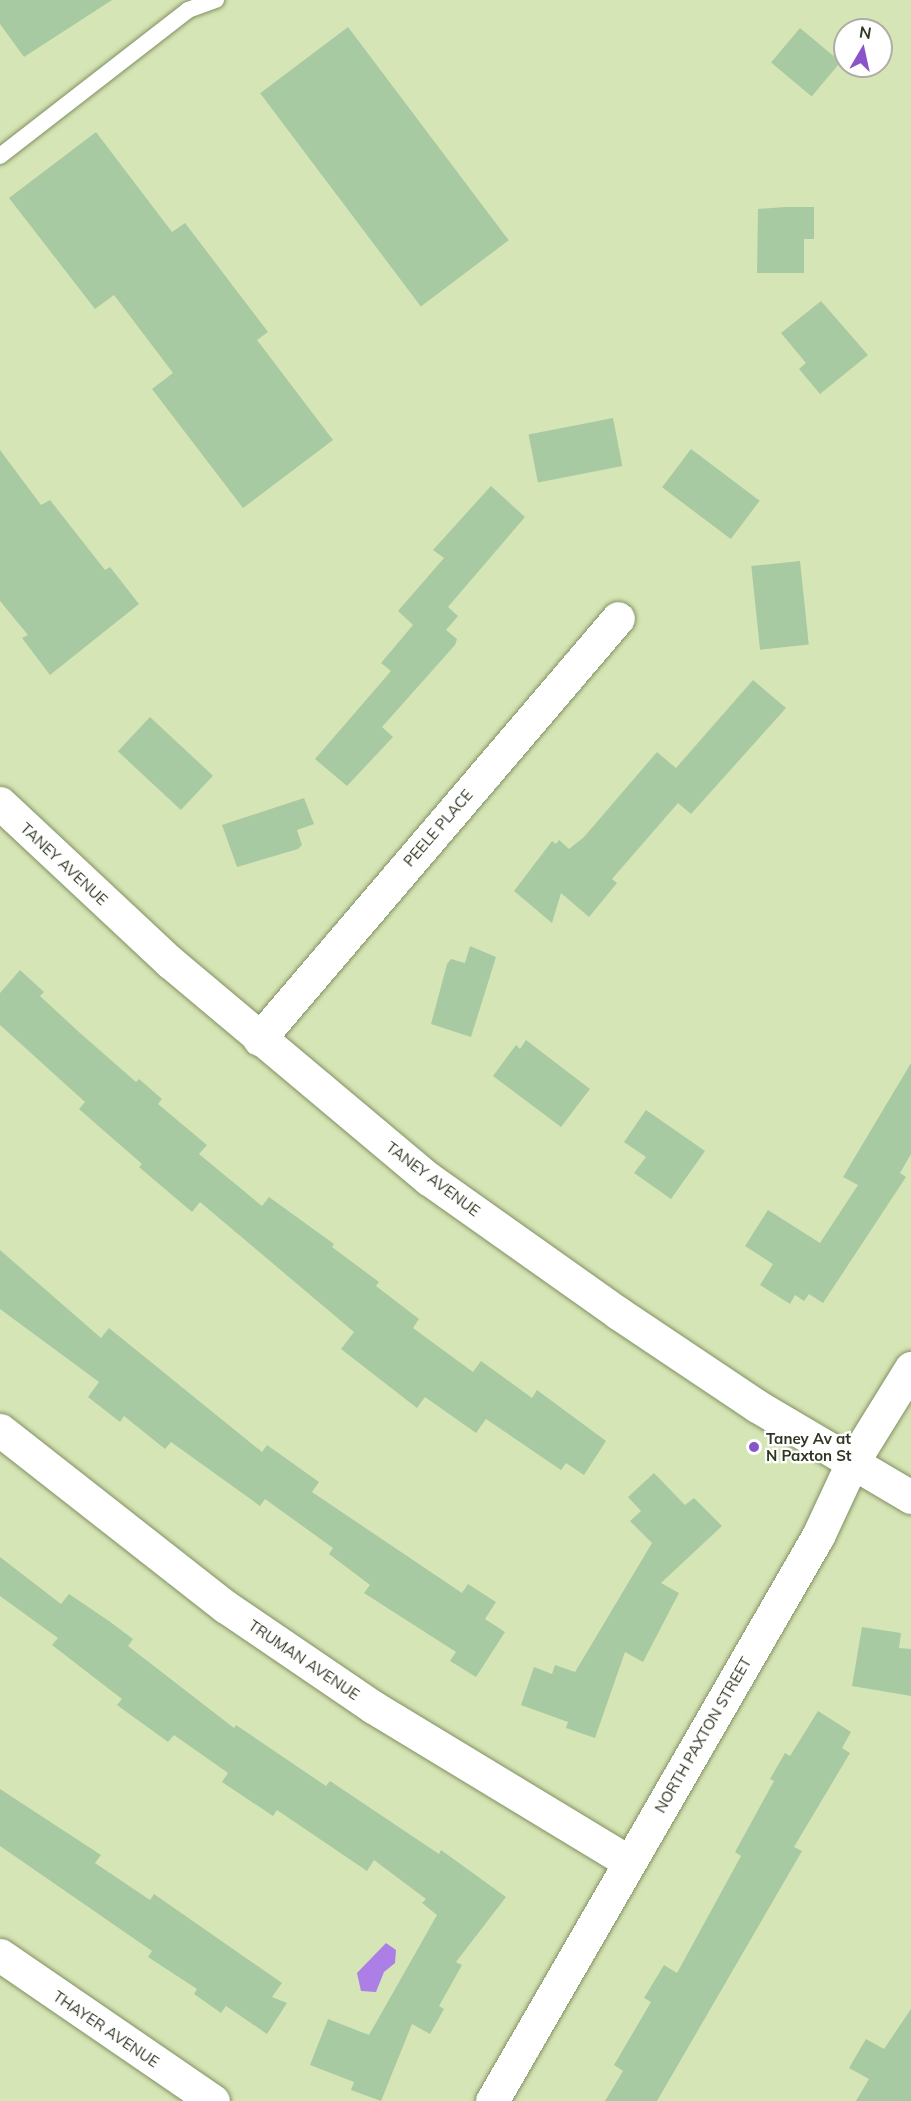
<!DOCTYPE html>
<html>
<head>
<meta charset="utf-8">
<style>
  body { margin:0 }
  #map { position:relative; width:911px; height:2101px; overflow:hidden; background:#d6e5b5; font-family:Mulish,sans-serif }
  div>[style] { position:absolute }
  .water>* { inset:0; background:#ab7fe6 }
  .building>* { inset:0; background:#a7caa3; transform-origin:0 0 }
  .roads { filter:drop-shadow(0 0 2px #818f62) drop-shadow(0 0 2px #818f62) }
  .lane>* { height:16px; margin:-8px; padding:0 8px; transform-origin:8px; border-radius:8px; background:#fff }
  .street>* { height:33px; margin:-16.5px; padding:0 16.5px; transform-origin:16.5px; border-radius:16.5px; background:#fff }
  .secondary>* { height:33px; margin:-16.5px; padding:0 16.5px; transform-origin:16.5px; border-radius:16.5px; background:#fff }
  .dots>* { width:16px; height:16px; translate:-50% -50%; box-sizing:border-box; border:3px solid #fefffe; border-radius:50% }
  span { translate:-50% -50%; white-space:nowrap; text-align:center; line-height:1.15; -webkit-text-stroke:4.5px #fefffe; paint-order:stroke }
  .street-label { font-size:15px; color:#303623 }
  .poi-label { font-size:15px; color:#303623; font-weight:700 }
  .left { translate:0 -50%; text-align:left }
  .north { position:absolute; left:833px; top:18px; width:60px; height:60px; box-sizing:border-box; background:#fefffe; border:2px solid #acafa6; border-radius:50%; rotate:9deg; font-size:16px; font-weight:700; line-height:24px; text-align:center; color:#303623 }
  .north::after { content:''; display:block; margin:auto; width:21px; height:27px; background:#8a53ca; clip-path:polygon(50% 0,100% 100%,50% 72%,0 100%) }
</style>
</head>
<body>
<div id="map">
  <div class="water">
    <i style="clip-path:polygon(386px 1943px,396px 1950px,395px 1963px,384px 1972px,376px 1992px,361px 1991px,357px 1973px)"></i>
  </div>
  <div class="building">
    <i style="clip-path:polygon(0 0,112px 0,24px 57px,0 24px)"></i>
    <i style="left:348px;top:27px;width:267px;height:110px;rotate:53deg"></i>
    <i style="left:800px;top:28px;width:53px;height:45px;rotate:40deg"></i>
    <i style="clip-path:polygon(96px 132px,172px 232px,185px 223px,268px 332px,257px 340px,333px 440px,243px 508px,152px 389px,173px 373px,114px 295px,95px 309px,9px 198px)"></i>
    <i style="clip-path:polygon(785px 207px,814px 207px,814px 239px,804px 239px,804px 273px,757px 273px,758px 209px)"></i>
    <i style="clip-path:polygon(821px 301px,868px 355px,820px 394px,799px 369px,806px 363px,781px 333px)"></i>
    <i style="left:613px;top:418px;width:49px;height:86px;rotate:79deg"></i>
    <i style="left:691px;top:449px;width:86px;height:48px;rotate:37deg"></i>
    <i style="clip-path:polygon(0 450px,41px 505px,50px 500px,105px 570px,110px 567px,139px 604px,50px 675px,22px 638px,28px 635px,0 601px)"></i>
    <i style="clip-path:polygon(491px 486px,525px 517px,448px 607px,458px 616px,446px 630px,457px 639px,455px 645px,382px 727px,393px 737px,347px 786px,315px 759px,391px 671px,381px 663px,413px 625px,398px 611px,444px 558px,433px 550px)"></i>
    <i style="left:800px;top:561px;width:84px;height:49px;rotate:84deg"></i>
    <i style="clip-path:polygon(753px 680px,786px 708px,691px 814px,678px 803px,612px 879px,617px 883px,589px 917px,561px 893px,552px 923px,514px 891px,552px 841px,556px 844px,559px 840px,569px 849px,584px 837px,657px 752px,676px 768px)"></i>
    <i style="left:150px;top:717px;width:86px;height:47px;rotate:43deg"></i>
    <i style="clip-path:polygon(304px 798px,314px 824px,297px 830px,302px 845px,298px 849px,237px 867px,222px 825px)"></i>
    <i style="clip-path:polygon(470px 946px,496px 957px,471px 1037px,431px 1024px,447px 964px,451px 959px,465px 963px)"></i>
    <i style="clip-path:polygon(20px 970px,44px 992px,40px 996px,80px 1033px,136px 1082px,139px 1079px,162px 1099px,158px 1104px,207px 1145px,199px 1154px,262px 1206px,269px 1197px,334px 1244px,332px 1247px,379px 1282px,376px 1286px,419px 1319px,413px 1328px,473px 1372px,481px 1361px,532px 1398px,537px 1390px,606px 1441px,584px 1475px,566px 1463px,561px 1470px,486px 1419px,476px 1433px,425px 1397px,417px 1408px,341px 1349px,354px 1332px,200px 1202px,192px 1212px,139px 1167px,142px 1164px,79px 1109px,85px 1102px,0 1025px,0 993px)"></i>
    <i style="clip-path:polygon(526px 1040px,590px 1089px,561px 1127px,493px 1076px,516px 1045px,520px 1049px)"></i>
    <i style="clip-path:polygon(911px 1063px,911px 1154px,900px 1173px,906px 1177px,823px 1303px,809px 1294px,804px 1301px,795px 1295px,790px 1304px,760px 1285px,773px 1264px,745px 1246px,768px 1210px,820px 1243px,858px 1185px,843px 1177px)"></i>
    <i style="clip-path:polygon(646px 1110px,705px 1151px,671px 1199px,634px 1173px,646px 1157px,624px 1142px)"></i>
    <i style="clip-path:polygon(0 1250px,101px 1338px,109px 1328px,262px 1452px,267px 1445px,319px 1482px,312px 1492px,462px 1593px,468px 1584px,496px 1602px,485px 1619px,505px 1632px,476px 1677px,450px 1661px,456px 1652px,364px 1593px,370px 1585px,329px 1554px,333px 1548px,265px 1499px,260px 1506px,171px 1442px,165px 1449px,124px 1416px,120px 1422px,88px 1397px,99px 1382px,0 1309px)"></i>
    <i style="clip-path:polygon(654px 1473px,685px 1505px,694px 1498px,722px 1526px,661px 1583px,679px 1593px,643px 1662px,625px 1652px,595px 1738px,566px 1728px,568px 1722px,521px 1705px,534px 1667px,552px 1674px,555px 1665px,575px 1672px,652px 1543px,630px 1521px,641px 1511px,628px 1497px)"></i>
    <i style="clip-path:polygon(0 1557px,61px 1604px,69px 1594px,109px 1621px,133px 1639px,128px 1646px,234px 1728px,236px 1725px,326px 1786px,330px 1781px,439px 1854px,441px 1850px,506px 1897px,456px 1962px,462px 1965px,439px 2006px,444px 2009px,430px 2034px,412px 2024px,381px 2101px,351px 2090px,354px 2082px,310px 2065px,328px 2019px,369px 2035px,437px 1915px,422px 1903px,426px 1899px,374px 1860px,367px 1871px,277px 1810px,273px 1816px,222px 1782px,228px 1773px,174px 1735px,168px 1742px,117px 1705px,122px 1699px,52px 1645px,58px 1638px,0 1596px)"></i>
    <i style="clip-path:polygon(862px 1627px,901px 1633px,899px 1648px,911px 1649px,911px 1696px,852px 1686px)"></i>
    <i style="clip-path:polygon(818px 1711px,851px 1732px,842px 1748px,850px 1753px,794px 1847px,802px 1851px,657px 2101px,605px 2101px,623px 2071px,614px 2065px,651px 2002px,644px 1998px,664px 1965px,677px 1973px,741px 1856px,735px 1852px,774px 1781px,770px 1779px,785px 1753px,790px 1756px)"></i>
    <i style="clip-path:polygon(0 1789px,101px 1855px,95px 1863px,150px 1900px,154px 1894px,282px 1983px,272px 1997px,287px 2003px,267px 2034px,226px 2006px,221px 2013px,194px 1994px,197px 1989px,148px 1957px,152px 1951px,0 1846px)"></i>
    <i style="clip-path:polygon(911px 2009px,911px 2101px,856px 2101px,869px 2079px,849px 2068px,866px 2039px,884px 2049px)"></i>
  </div>
  <div class="roads">
    <div class="lane">
      <i style="left:0;top:156px;width:238px;rotate:-37.8deg"></i>
      <i style="left:188px;top:10px;width:30px;rotate:-20deg"></i>
    </div>
    <div class="street">
      <i style="left:259px;top:1039px;width:553px;rotate:-49.54deg"></i>
      <i style="left:0;top:1430px;width:287px;rotate:38.1deg"></i>
      <i style="left:226px;top:1607px;width:178px;rotate:34.2deg"></i>
      <i style="left:373px;top:1707px;width:297px;rotate:31.2deg"></i>
      <i style="left:0;top:1955px;width:258px;rotate:34.4deg"></i>
      <i style="left:492px;top:2101px;width:652px;rotate:-60.02deg"></i>
      <i style="left:818px;top:1536px;width:81px;rotate:-65deg"></i>
      <i style="left:852px;top:1463px;width:112px;rotate:-58.2deg"></i>
    </div>
    <div class="secondary">
      <i style="left:0;top:803px;width:233px;rotate:43.1deg"></i>
      <i style="left:170px;top:962px;width:338px;rotate:40deg"></i>
      <i style="left:429px;top:1179px;width:232px;rotate:35.3deg"></i>
      <i style="left:618px;top:1313px;width:167px;rotate:33.8deg"></i>
      <i style="left:757px;top:1406px;width:179px;rotate:30.6deg"></i>
    </div>
  </div>
  <div class="dots">
    <i style="left:754px;top:1447px;background:#8a53ca"></i>
  </div>
  <div class="street-label">
    <span style="left:438px;top:828px;rotate:-49deg">PEELE PLACE</span>
    <span style="left:64px;top:864px;rotate:43deg">TANEY AVENUE</span>
    <span style="left:433px;top:1179px;rotate:37deg">TANEY AVENUE</span>
    <span style="left:304px;top:1660px;rotate:34deg">TRUMAN AVENUE</span>
    <span style="left:703px;top:1735px;rotate:-60deg">NORTH PAXTON STREET</span>
    <span style="left:106px;top:2029px;rotate:34deg">THAYER AVENUE</span>
  </div>
  <div class="poi-label">
    <span class="left" style="left:766px;top:1447px">Taney Av at<br>N Paxton St</span>
  </div>
  <div class="north">N</div>
</div>
</body>
</html>
